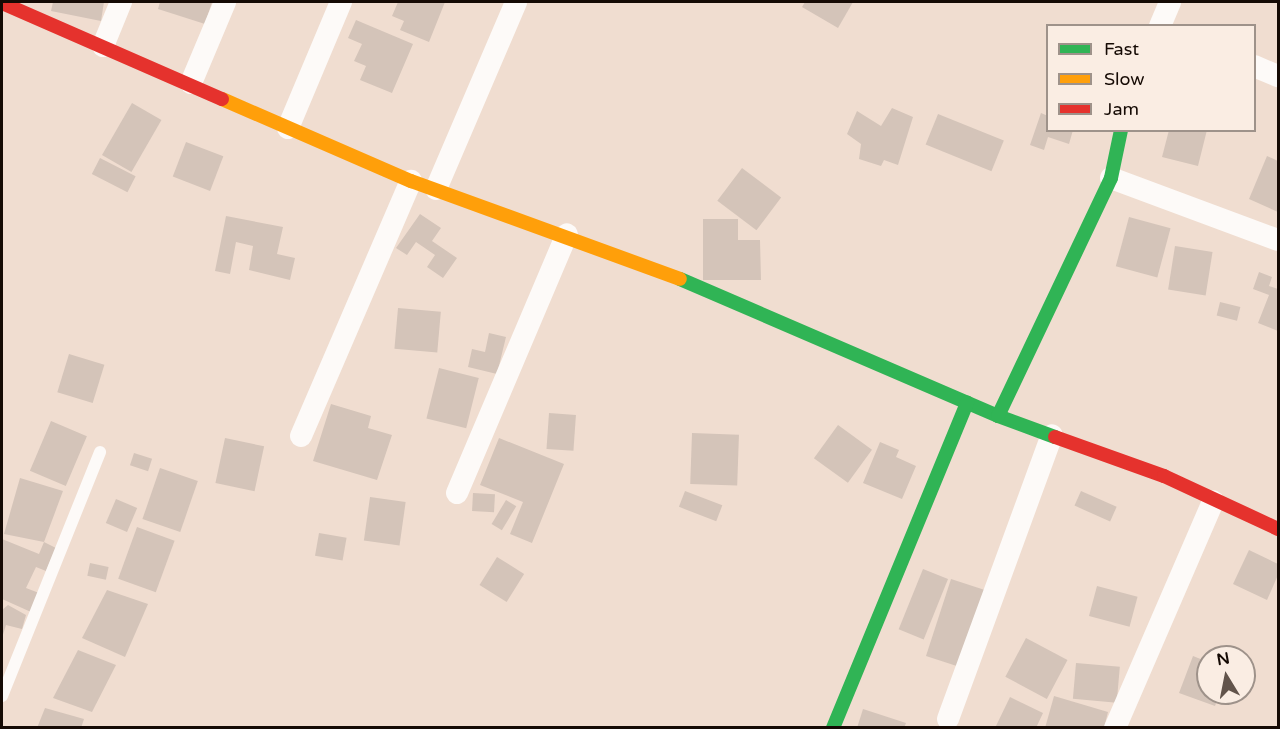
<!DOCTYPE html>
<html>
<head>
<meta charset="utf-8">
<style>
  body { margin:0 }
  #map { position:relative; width:1280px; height:729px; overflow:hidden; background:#f0ddd0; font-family:"Varela Round",sans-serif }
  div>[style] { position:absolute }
  .building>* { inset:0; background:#d4c4b9; transform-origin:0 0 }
  .lane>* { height:12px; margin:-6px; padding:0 6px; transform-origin:6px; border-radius:6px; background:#fdfaf8 }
  .street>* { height:22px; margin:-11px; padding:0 11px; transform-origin:11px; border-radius:11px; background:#fdfaf8 }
  .fast>* { height:14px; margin:-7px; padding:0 7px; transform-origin:7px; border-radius:7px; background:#30b455 }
  .slow>* { height:14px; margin:-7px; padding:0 7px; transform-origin:7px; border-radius:7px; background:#ff9f0a }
  .jam>* { height:14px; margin:-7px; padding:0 7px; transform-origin:7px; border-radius:7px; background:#e5322d }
  span { translate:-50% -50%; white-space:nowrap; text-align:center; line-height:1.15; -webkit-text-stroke:4.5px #faede3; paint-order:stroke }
  .frame { position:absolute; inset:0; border:3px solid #150a04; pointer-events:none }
  .legend { position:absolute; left:1046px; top:24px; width:210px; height:108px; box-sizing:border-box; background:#faede3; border:2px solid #9e928a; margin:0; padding:8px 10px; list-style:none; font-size:18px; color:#150a04 }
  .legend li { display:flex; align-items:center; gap:12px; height:30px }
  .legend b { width:30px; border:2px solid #9e928a }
  .north { position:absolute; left:1196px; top:645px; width:60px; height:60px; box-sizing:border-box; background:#faede3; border:2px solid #9e928a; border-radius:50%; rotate:350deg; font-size:16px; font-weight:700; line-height:24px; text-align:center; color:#150a04 }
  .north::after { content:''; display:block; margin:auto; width:21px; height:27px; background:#62544b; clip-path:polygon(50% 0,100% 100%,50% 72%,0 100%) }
</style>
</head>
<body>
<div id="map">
  <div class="building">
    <i style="clip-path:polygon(53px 2px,104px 2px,101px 21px,51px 11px)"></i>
    <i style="clip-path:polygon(160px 2px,212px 2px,205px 24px,158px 9px)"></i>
    <i style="clip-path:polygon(398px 2px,445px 2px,429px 42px,400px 30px,404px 21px,392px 16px)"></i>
    <i style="clip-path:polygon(805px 2px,853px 2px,838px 28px,802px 7px)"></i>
    <i style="clip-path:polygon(356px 20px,413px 44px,392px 93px,360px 80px,366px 66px,354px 61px,362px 44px,348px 38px)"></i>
    <i style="left:132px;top:103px;width:34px;height:60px;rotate:30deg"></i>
    <i style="clip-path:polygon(892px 108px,913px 117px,898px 165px,884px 160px,881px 166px,859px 159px,861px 144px,847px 134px,857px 111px,881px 126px)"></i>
    <i style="clip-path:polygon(1041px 113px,1048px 116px,1048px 130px,1073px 130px,1069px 144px,1048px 137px,1044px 150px,1030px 145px)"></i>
    <i style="left:938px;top:114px;width:71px;height:33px;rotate:22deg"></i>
    <i style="clip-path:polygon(1169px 130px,1207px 130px,1198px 166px,1162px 157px)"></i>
    <i style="left:186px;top:142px;width:40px;height:37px;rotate:21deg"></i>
    <i style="clip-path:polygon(1267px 156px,1278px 161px,1278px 212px,1249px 199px)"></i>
    <i style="left:100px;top:158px;width:40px;height:18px;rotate:27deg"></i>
    <i style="left:742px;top:168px;width:49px;height:41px;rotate:37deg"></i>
    <i style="clip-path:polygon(420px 214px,441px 228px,432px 241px,457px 258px,443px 278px,427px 267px,435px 255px,416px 242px,407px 255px,396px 248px)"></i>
    <i style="clip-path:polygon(226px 216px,283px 227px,277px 254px,295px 258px,290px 280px,249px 270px,253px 246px,236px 242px,230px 274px,215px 271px)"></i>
    <i style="left:1129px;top:217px;width:43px;height:51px;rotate:15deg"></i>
    <i style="clip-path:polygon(703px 219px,738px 219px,738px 240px,760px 240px,761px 280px,703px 280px)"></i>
    <i style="left:1175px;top:246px;width:38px;height:44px;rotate:9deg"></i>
    <i style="clip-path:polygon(1259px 272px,1272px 277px,1269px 286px,1278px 289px,1278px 331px,1258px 323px,1269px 295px,1253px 289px)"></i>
    <i style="left:1220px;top:302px;width:21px;height:14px;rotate:14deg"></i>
    <i style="left:398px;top:308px;width:43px;height:41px;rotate:5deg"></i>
    <i style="clip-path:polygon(489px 333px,506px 337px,497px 374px,468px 367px,472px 349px,485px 352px)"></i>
    <i style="left:69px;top:354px;width:37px;height:40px;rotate:17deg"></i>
    <i style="left:439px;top:368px;width:41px;height:52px;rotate:14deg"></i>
    <i style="clip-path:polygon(331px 404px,371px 416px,368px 428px,392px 435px,377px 480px,313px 461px)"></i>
    <i style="left:549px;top:413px;width:27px;height:36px;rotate:4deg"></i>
    <i style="left:51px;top:421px;width:39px;height:54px;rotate:23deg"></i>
    <i style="left:838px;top:425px;width:42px;height:41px;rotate:36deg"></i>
    <i style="left:692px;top:433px;width:47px;height:51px;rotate:2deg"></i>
    <i style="left:225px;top:438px;width:40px;height:46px;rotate:12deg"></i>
    <i style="clip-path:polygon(499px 438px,564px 464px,532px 543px,510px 534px,523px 502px,480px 485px)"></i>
    <i style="clip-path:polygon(880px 442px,899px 450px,896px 457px,916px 466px,902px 499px,863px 483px)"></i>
    <i style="left:134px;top:453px;width:19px;height:13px;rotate:18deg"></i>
    <i style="left:160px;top:468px;width:40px;height:54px;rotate:19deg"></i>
    <i style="clip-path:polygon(20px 478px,63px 491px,44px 542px,4px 534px)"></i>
    <i style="left:685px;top:491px;width:40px;height:17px;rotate:21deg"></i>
    <i style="left:1081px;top:491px;width:39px;height:16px;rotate:24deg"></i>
    <i style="left:473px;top:493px;width:22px;height:18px;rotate:3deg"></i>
    <i style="left:370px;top:497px;width:36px;height:44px;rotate:8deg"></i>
    <i style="left:116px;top:499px;width:23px;height:26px;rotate:23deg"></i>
    <i style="left:506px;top:500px;width:12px;height:28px;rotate:31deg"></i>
    <i style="left:137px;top:527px;width:40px;height:55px;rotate:20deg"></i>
    <i style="left:319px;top:533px;width:28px;height:23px;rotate:10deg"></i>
    <i style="clip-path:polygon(2px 539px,39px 554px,44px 542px,56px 548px,46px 571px,36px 567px,26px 588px,39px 593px,31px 612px,2px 599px)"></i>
    <i style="clip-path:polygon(1249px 550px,1278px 564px,1278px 575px,1267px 600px,1233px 584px)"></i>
    <i style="left:497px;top:557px;width:32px;height:33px;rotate:32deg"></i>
    <i style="left:90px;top:563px;width:19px;height:13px;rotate:12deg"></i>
    <i style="left:923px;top:569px;width:27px;height:65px;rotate:22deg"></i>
    <i style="left:951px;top:579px;width:38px;height:81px;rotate:18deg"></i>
    <i style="left:1097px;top:586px;width:42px;height:31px;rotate:15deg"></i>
    <i style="clip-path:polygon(107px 590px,148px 604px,125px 657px,82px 638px)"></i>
    <i style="clip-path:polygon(8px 605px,26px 615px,22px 629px,6px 625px,2px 638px,2px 610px)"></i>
    <i style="left:1026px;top:638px;width:47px;height:44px;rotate:28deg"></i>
    <i style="clip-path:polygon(78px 650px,116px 665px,92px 712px,53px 698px)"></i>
    <i style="clip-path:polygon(1193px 656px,1208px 662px,1208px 693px,1220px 693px,1215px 706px,1179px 693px)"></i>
    <i style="left:1076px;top:663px;width:44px;height:36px;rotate:5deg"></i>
    <i style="clip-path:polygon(1054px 696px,1108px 712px,1104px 728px,1045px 728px)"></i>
    <i style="clip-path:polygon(1010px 697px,1043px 713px,1036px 728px,995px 728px)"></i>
    <i style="clip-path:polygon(45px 708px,84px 719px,81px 728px,37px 728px)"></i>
    <i style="clip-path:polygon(863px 709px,906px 723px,904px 728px,857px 728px)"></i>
  </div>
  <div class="lane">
    <i style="left:2px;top:696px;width:263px;rotate:-68.1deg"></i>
  </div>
  <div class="street">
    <i style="left:1160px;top:26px;width:26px;rotate:-67deg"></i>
    <i style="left:103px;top:46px;width:48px;rotate:-67.8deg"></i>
    <i style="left:1254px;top:66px;width:26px;rotate:23deg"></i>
    <i style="left:191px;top:83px;width:88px;rotate:-67.2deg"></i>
    <i style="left:288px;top:128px;width:137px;rotate:-67.2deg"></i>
    <i style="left:1111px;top:178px;width:178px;rotate:20.4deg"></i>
    <i style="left:436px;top:189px;width:203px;rotate:-66.8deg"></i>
    <i style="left:301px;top:436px;width:278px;rotate:-66.7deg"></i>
    <i style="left:457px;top:493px;width:281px;rotate:-67deg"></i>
    <i style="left:948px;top:719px;width:302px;rotate:-69.9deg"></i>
    <i style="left:1115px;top:728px;width:247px;rotate:-66.6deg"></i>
  </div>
  <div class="fast">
    <i style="left:680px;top:279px;width:346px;rotate:23.3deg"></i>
    <i style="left:998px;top:416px;width:61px;rotate:20.2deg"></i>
    <i style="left:998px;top:416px;width:263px;rotate:-64.6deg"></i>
    <i style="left:1111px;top:178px;width:49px;rotate:-78.2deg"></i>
    <i style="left:833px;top:728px;width:352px;rotate:-67.6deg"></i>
  </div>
  <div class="slow">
    <i style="left:222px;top:99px;width:206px;rotate:23.5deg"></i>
    <i style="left:411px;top:181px;width:286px;rotate:20deg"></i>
  </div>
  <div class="jam">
    <i style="left:2px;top:3px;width:240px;rotate:23.6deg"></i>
    <i style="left:1055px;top:437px;width:116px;rotate:19.7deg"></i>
    <i style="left:1164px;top:476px;width:126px;rotate:24.9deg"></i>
  </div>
  <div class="frame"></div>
  <ul class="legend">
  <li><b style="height:8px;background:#30b455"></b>Fast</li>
  <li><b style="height:8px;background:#ff9f0a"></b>Slow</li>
  <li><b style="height:8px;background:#e5322d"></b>Jam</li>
  </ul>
  <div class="north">N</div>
</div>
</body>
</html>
